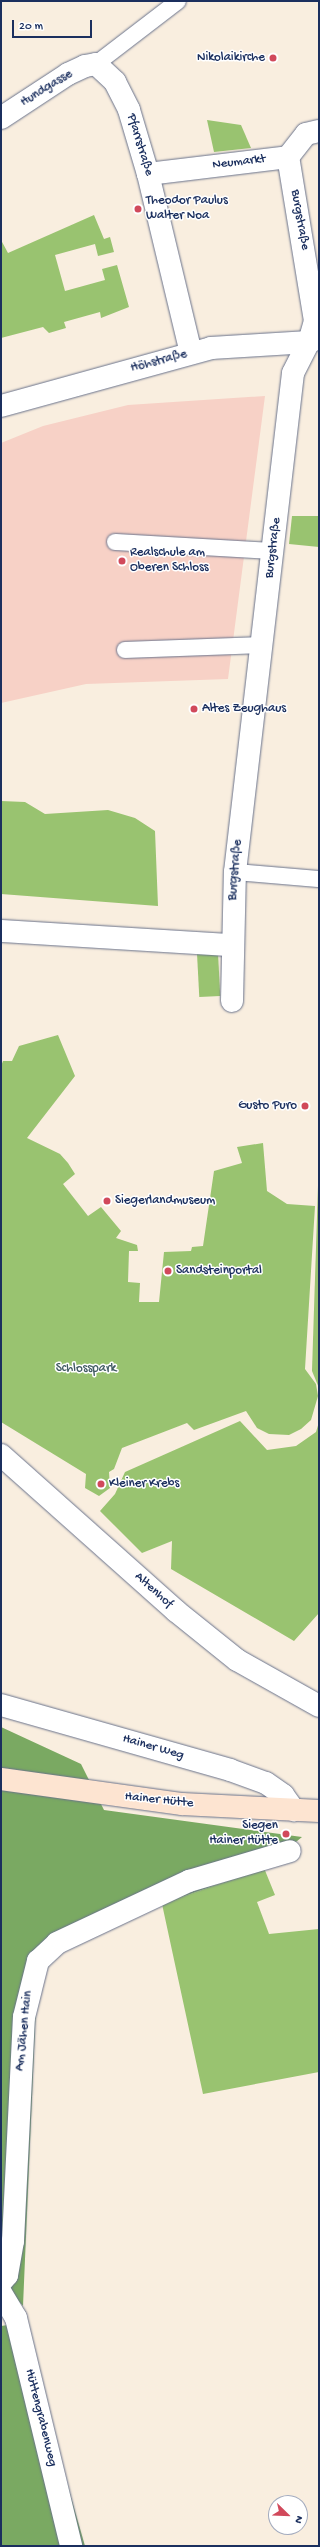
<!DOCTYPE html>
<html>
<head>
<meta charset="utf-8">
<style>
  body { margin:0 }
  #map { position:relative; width:320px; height:2547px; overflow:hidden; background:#f9eedf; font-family:"Gochi Hand",sans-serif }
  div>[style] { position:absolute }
  .built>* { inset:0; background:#f7d1c6 }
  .green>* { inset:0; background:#99c370; transform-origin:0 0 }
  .forest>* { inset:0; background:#7aa962 }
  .roads { filter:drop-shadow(0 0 1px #69728b) drop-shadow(0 0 1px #69728b) }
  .lane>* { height:16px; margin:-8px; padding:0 8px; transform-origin:8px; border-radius:8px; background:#fff }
  .street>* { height:22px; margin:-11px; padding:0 11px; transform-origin:11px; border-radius:11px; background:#fff }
  .secondary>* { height:22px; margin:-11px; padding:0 11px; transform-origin:11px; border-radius:11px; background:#fde4d1 }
  .dots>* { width:11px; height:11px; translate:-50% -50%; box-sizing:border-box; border:2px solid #fff; border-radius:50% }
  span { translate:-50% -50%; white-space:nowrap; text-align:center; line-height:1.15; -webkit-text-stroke:3px #fff; paint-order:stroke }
  .poi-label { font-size:13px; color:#1b2f5e }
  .right { translate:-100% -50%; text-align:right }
  .left { translate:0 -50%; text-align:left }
  .street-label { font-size:13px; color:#1b2f5e }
  .park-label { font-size:13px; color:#415b63 }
  .frame { position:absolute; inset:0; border:2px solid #1b2f5e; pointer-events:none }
  .north { position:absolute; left:268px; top:2495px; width:40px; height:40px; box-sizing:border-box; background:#fff; border:1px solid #a4acbf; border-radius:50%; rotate:113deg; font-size:11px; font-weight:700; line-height:16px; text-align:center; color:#1b2f5e }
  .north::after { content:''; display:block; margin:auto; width:14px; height:18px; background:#d1495b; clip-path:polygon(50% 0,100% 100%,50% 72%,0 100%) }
  .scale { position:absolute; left:12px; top:20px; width:80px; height:18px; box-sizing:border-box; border:2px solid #1b2f5e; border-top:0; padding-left:5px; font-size:12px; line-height:14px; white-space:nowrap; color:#1b2f5e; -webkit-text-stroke:3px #fff; paint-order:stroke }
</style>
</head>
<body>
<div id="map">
  <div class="built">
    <i style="clip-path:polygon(265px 396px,228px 679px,86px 684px,1px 703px,1px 443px,43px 426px,128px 405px)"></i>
  </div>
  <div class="green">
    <i style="clip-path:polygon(207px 120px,241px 125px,251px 148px,214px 152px)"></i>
    <i style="clip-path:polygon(94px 215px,104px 239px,110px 237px,114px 252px,98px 256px,95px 244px,55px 255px,65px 291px,105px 280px,102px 269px,117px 265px,129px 307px,101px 318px,100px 312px,64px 322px,66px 328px,49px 333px,43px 327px,1px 338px,1px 240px,8px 253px)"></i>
    <i style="clip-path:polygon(292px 516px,319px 516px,319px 547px,289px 544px)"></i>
    <i style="clip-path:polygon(1px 801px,25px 802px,45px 814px,108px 810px,135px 818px,155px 831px,158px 906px,1px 894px)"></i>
    <i style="left:218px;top:953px;width:43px;height:21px;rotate:87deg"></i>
    <i style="clip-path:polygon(58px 1035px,75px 1076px,27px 1138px,60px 1154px,68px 1163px,75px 1174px,63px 1184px,88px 1216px,101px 1207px,121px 1231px,116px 1238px,137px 1245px,138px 1251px,129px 1251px,128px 1282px,140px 1283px,139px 1302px,159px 1302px,164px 1252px,191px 1251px,192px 1247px,203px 1246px,214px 1171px,242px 1163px,237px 1147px,263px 1143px,267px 1191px,287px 1204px,315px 1206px,305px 1369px,316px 1384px,318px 1396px,311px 1420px,301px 1429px,289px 1435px,269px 1434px,257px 1428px,246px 1411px,194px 1430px,187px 1423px,122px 1448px,114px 1469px,109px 1472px,110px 1488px,99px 1496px,85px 1488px,86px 1474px,1px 1422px,1px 1066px,3px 1061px,12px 1061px,19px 1046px)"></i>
    <i style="clip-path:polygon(319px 1155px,319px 1388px,312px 1371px)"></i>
    <i style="clip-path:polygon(240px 1421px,267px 1450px,296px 1446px,316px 1432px,319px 1422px,319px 1613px,294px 1641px,171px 1569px,172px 1541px,142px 1553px,100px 1511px,115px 1494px,125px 1472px)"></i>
    <i style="clip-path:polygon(264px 1868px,275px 1895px,257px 1902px,269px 1934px,319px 1929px,319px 2072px,203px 2094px,162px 1904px)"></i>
  </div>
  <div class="forest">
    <i style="clip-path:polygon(1px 1727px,81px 1764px,104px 1810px,302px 1837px,264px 1868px,162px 1904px,38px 1958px,23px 2306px,1px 2281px)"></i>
    <i style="clip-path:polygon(21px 2323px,85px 2546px,1px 2546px,1px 2326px)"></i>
  </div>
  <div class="roads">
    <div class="lane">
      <i style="left:96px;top:64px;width:103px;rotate:-37.5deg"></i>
      <i style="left:115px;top:542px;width:158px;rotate:3.3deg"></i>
      <i style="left:125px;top:650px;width:137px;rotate:-2.1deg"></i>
      <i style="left:235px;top:872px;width:84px;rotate:4.8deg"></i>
    </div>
    <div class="street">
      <i style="left:1px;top:118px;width:80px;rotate:-33.3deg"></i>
      <i style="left:68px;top:74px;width:19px;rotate:-25deg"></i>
      <i style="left:85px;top:66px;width:11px;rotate:-10deg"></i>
      <i style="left:96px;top:64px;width:26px;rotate:43deg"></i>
      <i style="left:115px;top:82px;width:31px;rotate:63deg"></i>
      <i style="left:129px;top:110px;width:67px;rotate:73.5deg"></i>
      <i style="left:148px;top:174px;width:184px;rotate:76.5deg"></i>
      <i style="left:148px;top:174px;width:141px;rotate:-6.9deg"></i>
      <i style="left:288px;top:157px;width:29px;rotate:-52deg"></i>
      <i style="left:306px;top:134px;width:13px;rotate:-13deg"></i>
      <i style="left:1px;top:406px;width:218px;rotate:-15.4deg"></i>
      <i style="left:211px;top:348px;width:98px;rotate:-3.5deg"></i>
      <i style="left:309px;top:342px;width:11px;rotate:-22deg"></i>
      <i style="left:1px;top:931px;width:229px;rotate:3.5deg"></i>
      <i style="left:232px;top:1001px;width:129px;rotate:-88.7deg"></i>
      <i style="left:235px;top:872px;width:502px;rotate:-83.37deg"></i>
      <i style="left:293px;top:373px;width:35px;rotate:-63deg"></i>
      <i style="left:309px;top:342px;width:22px;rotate:-74deg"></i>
      <i style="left:315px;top:321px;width:166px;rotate:-99.3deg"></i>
      <i style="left:1px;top:1455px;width:234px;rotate:41.7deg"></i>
      <i style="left:176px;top:1611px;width:78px;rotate:38.8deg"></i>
      <i style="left:237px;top:1660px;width:94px;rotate:29.3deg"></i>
      <i style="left:1px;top:1705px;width:238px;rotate:15.8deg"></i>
      <i style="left:230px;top:1770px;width:38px;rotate:20deg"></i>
      <i style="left:266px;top:1783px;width:21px;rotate:35deg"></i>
      <i style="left:283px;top:1795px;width:19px;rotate:54deg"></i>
      <i style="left:1px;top:2282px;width:9px;rotate:-49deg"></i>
      <i style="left:7px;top:2275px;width:35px;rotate:-80deg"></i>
      <i style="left:13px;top:2241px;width:224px;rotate:-87.2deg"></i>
      <i style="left:24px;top:2017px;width:58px;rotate:-76deg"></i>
      <i style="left:38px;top:1961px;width:26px;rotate:-43deg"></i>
      <i style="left:57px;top:1943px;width:146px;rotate:-25.2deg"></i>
      <i style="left:189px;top:1881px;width:105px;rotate:-16.5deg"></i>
      <i style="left:1px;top:2293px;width:29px;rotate:59deg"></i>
      <i style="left:16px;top:2318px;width:235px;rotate:76.4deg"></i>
    </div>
    <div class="secondary">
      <i style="left:1px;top:1779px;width:183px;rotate:7.9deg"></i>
      <i style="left:182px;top:1804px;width:137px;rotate:2.9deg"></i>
    </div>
  </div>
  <div class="dots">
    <i style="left:273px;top:58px;background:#d1495b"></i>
    <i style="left:138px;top:209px;background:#d1495b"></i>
    <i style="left:122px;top:561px;background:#d1495b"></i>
    <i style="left:194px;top:709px;background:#d1495b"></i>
    <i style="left:305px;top:1106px;background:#d1495b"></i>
    <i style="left:107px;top:1201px;background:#d1495b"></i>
    <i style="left:168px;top:1271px;background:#d1495b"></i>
    <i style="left:101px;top:1484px;background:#d1495b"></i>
    <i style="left:286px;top:1834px;background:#d1495b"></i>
  </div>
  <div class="poi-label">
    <span class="right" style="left:265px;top:58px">Nikolaikirche</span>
    <span class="left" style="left:146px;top:209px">Theodor Paulus<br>Walter Noa</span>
    <span class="left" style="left:130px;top:561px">Realschule am<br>Oberen Schloss</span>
    <span class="left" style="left:202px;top:709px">Altes Zeughaus</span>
    <span class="right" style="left:297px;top:1106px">Gusto Puro</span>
    <span class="left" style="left:115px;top:1201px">Siegerlandmuseum</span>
    <span class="left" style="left:176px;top:1271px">Sandsteinportal</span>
    <span class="left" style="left:109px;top:1484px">Kleiner Krebs</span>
    <span class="right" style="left:278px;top:1834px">Siegen<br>Hainer Hütte</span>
  </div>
  <div class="street-label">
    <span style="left:47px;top:89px;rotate:-32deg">Hundgasse</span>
    <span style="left:139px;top:145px;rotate:73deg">Pfarrstraße</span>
    <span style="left:239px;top:163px;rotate:-7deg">Neumarkt</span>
    <span style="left:299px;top:220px;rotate:80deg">Burgstraße</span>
    <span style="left:159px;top:362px;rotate:-15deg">Höhstraße</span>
    <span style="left:274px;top:548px;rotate:-83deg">Burgstraße</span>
    <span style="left:236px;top:870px;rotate:-85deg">Burgstraße</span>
    <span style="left:153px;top:1591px;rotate:42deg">Altenhof</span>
    <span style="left:153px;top:1748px;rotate:16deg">Hainer Weg</span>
    <span style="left:159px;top:1801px;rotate:6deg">Hainer Hütte</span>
    <span style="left:25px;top:2031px;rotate:-84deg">Am Jähen Hain</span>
    <span style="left:40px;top:2418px;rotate:76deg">Hüttengrabenweg</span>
  </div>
  <div class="park-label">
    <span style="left:86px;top:1369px">Schlosspark</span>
  </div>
  <div class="frame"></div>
  <div class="north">N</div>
  <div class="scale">20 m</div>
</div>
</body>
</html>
